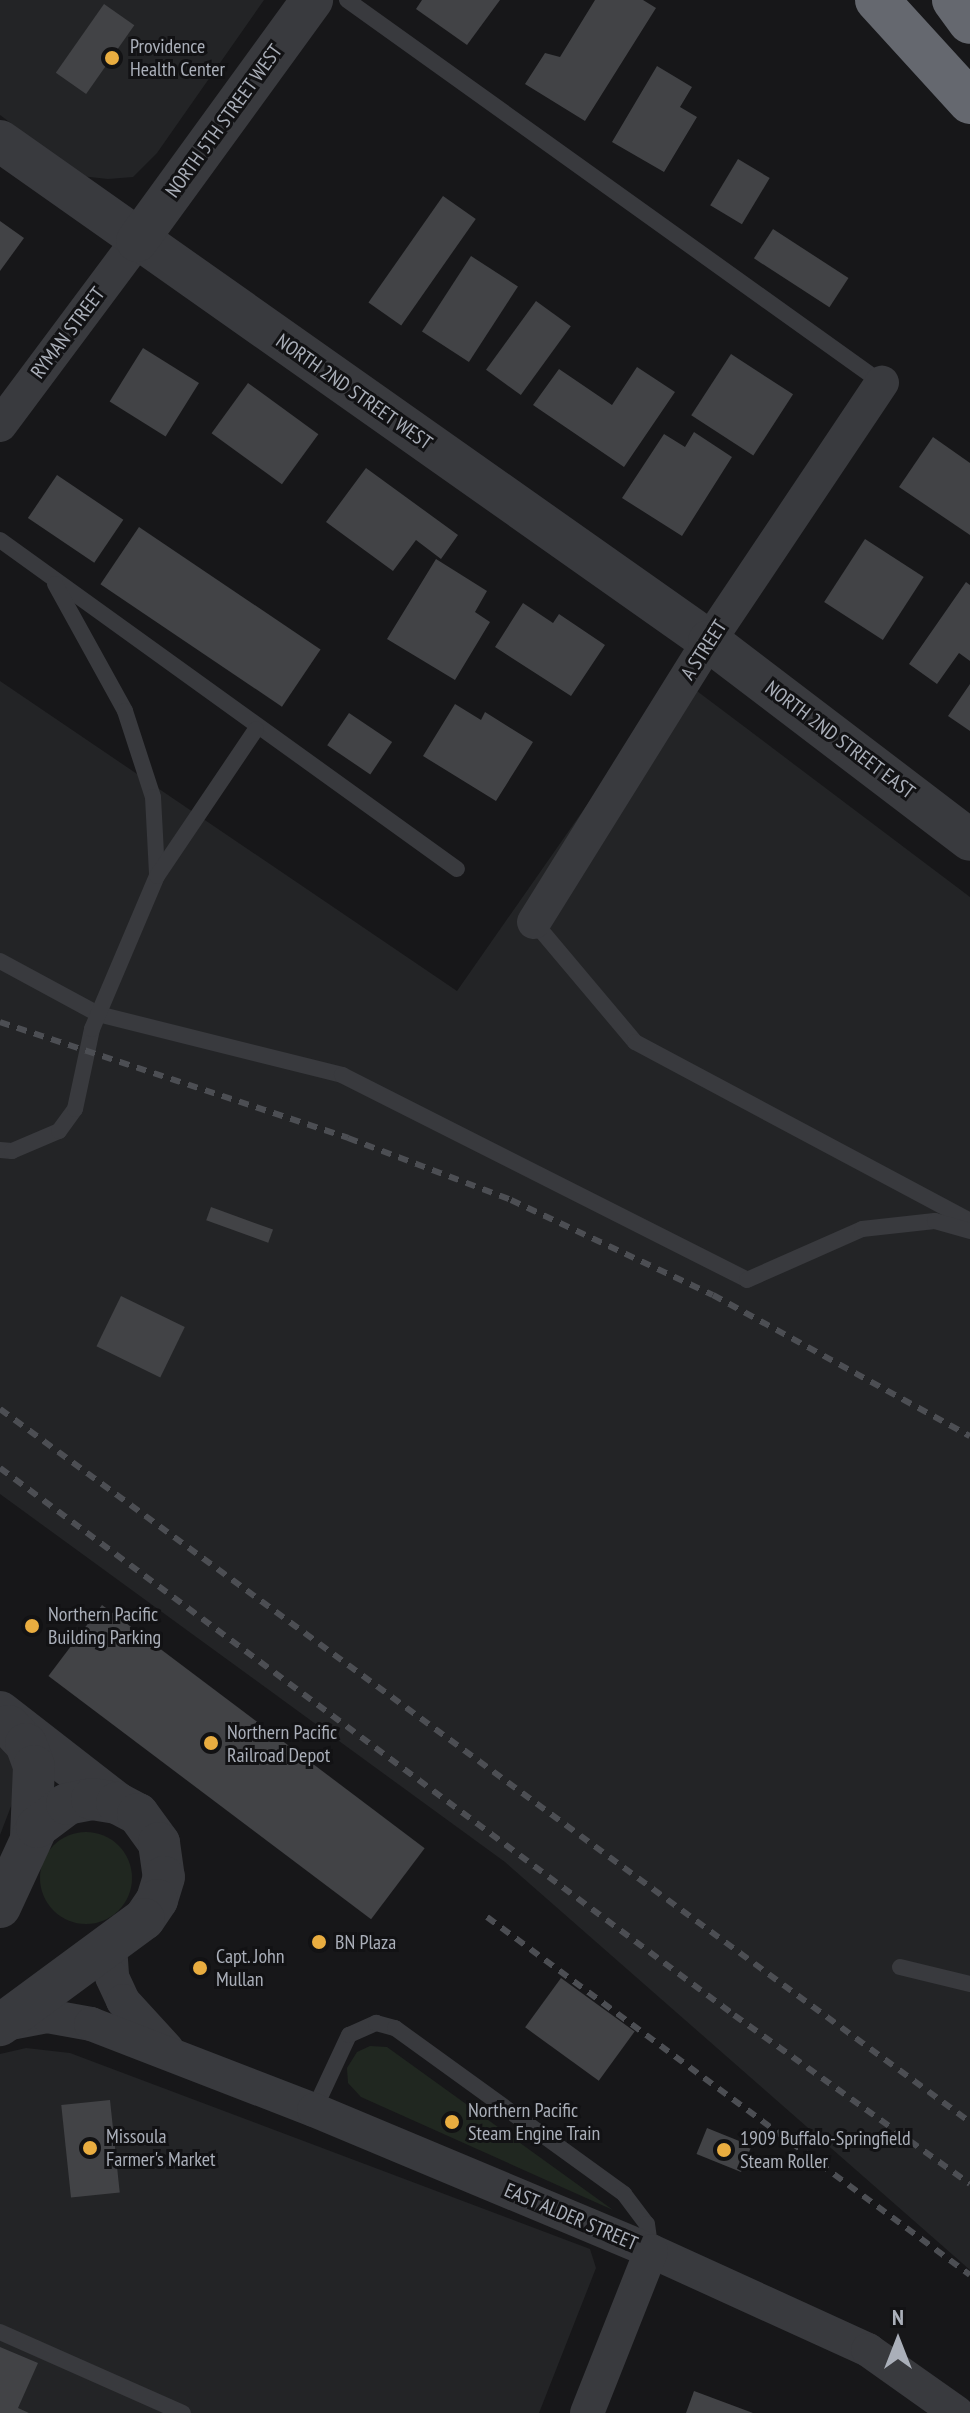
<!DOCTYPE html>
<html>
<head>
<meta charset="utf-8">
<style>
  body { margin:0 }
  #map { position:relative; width:970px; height:2413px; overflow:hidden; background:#171719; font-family:"PT Sans Narrow",sans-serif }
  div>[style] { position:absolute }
  .built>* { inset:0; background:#232426 }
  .green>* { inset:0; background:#202720 }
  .round { border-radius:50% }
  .building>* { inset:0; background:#424346; transform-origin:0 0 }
  .service>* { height:16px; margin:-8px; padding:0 8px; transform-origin:8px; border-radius:8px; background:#393a3e }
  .minor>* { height:34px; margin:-17px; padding:0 17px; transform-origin:17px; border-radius:17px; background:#393a3e }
  .tertiary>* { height:42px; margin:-21px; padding:0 21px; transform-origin:21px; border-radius:21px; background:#393a3e }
  .motorway>* { height:44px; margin:-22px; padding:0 22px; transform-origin:22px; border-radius:22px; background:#65686f }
  .rail>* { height:6px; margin-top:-3px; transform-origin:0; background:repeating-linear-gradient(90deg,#4c4e53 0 10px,transparent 0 18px) }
  .dots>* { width:22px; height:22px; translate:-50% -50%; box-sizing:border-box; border:4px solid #121214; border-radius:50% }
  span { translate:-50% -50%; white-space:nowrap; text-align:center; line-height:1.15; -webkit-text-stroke:6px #121214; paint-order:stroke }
  .poi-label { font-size:20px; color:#aaafb9 }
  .left { translate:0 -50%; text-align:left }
  .street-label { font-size:20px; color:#aaafb9 }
  .north { position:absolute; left:858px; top:2301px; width:80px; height:80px; -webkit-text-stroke:6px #121214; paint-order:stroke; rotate:0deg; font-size:22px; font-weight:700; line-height:32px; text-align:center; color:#aaafb9 }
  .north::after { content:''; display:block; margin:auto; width:28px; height:36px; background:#aaafb9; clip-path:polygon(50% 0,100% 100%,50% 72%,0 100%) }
</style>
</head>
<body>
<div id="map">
  <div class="built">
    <i style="clip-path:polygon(0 0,264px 0,157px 153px,133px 177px,108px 179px,81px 176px,0 115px)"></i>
    <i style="clip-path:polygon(677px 676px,970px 897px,970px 2270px,505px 1862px,0 1494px,0 681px,457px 991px)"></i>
    <i style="clip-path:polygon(0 1747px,11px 1755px,18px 1788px,0 1835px)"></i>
    <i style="clip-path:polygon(26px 2048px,70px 2053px,590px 2249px,596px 2268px,539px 2413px,0 2413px,0 2054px)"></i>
  </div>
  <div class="green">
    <i class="round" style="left:40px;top:1832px;width:92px;height:92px"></i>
    <i style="clip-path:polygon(370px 2046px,387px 2047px,613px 2210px,361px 2097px,348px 2083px,347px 2068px,357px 2052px)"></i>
  </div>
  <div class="building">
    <i style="clip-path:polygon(422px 0,500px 0,467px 45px,416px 9px)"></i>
    <i style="clip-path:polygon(595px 0,643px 0,656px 8px,585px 121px,525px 84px,545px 53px,560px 57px)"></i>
    <i style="left:104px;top:4px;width:37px;height:84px;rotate:35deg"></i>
    <i style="clip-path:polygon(657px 66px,692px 87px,680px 107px,697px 117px,664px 172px,612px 142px)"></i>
    <i style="left:738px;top:159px;width:37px;height:54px;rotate:31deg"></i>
    <i style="left:443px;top:196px;width:40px;height:130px;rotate:35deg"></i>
    <i style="clip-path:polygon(0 221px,24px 238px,0 271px)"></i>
    <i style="left:773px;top:229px;width:90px;height:35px;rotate:33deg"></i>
    <i style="left:471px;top:256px;width:56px;height:90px;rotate:33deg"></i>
    <i style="left:536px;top:301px;width:43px;height:85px;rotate:36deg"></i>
    <i style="left:143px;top:348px;width:66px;height:63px;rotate:32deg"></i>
    <i style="left:731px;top:354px;width:74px;height:73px;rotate:33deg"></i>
    <i style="clip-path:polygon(637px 367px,675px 392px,624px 467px,533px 405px,559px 369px,612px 405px)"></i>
    <i style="left:248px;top:383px;width:87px;height:62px;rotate:36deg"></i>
    <i style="clip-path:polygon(694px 432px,732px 457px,682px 536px,622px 498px,664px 434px,685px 447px)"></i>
    <i style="clip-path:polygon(933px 437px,970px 463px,970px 535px,899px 487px)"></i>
    <i style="clip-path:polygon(366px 468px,458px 535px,441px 559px,416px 540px,393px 571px,326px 522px)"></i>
    <i style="left:57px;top:475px;width:80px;height:52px;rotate:34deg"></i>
    <i style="left:139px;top:527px;width:219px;height:69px;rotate:34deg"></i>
    <i style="left:865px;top:539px;width:70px;height:75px;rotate:33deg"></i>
    <i style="clip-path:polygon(436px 559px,487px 591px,475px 612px,490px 622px,455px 680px,387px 639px)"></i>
    <i style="clip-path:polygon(966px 582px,970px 585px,970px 661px,959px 653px,937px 684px,909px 664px)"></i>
    <i style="clip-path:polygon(523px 603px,553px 623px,559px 614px,605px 645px,571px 696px,495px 647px)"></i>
    <i style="clip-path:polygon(970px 684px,970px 731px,948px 716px)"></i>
    <i style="clip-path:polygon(455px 704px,481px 720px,485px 712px,533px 742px,496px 801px,423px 756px)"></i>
    <i style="left:349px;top:713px;width:52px;height:39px;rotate:34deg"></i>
    <i style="left:211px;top:1207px;width:66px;height:14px;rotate:20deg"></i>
    <i style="left:121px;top:1296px;width:71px;height:56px;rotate:26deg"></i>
    <i style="left:102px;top:1605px;width:404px;height:89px;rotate:37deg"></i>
    <i style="left:561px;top:1978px;width:91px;height:61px;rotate:36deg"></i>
    <i style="left:110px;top:2100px;width:93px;height:49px;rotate:84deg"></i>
    <i style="left:707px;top:2128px;width:48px;height:28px;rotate:22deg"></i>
    <i style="clip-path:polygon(0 2347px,38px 2363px,18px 2408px,29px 2413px,0 2413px)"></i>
    <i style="clip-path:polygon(694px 2391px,753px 2413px,686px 2413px)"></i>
  </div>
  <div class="service">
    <i style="left:347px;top:0;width:658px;rotate:35.6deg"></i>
    <i style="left:0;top:540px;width:563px;rotate:35.75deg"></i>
    <i style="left:55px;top:584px;width:145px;rotate:61.1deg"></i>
    <i style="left:125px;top:711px;width:90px;rotate:72deg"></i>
    <i style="left:153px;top:797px;width:77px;rotate:87deg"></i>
    <i style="left:534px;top:922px;width:157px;rotate:49.9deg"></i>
    <i style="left:635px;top:1042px;width:380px;rotate:28.1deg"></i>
    <i style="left:0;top:961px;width:111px;rotate:28.4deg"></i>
    <i style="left:98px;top:1014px;width:252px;rotate:14deg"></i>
    <i style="left:342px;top:1075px;width:454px;rotate:26.8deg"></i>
    <i style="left:747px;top:1280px;width:126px;rotate:-23.9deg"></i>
    <i style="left:862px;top:1229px;width:73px;rotate:-6.3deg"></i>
    <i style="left:935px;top:1221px;width:36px;rotate:16deg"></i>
    <i style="left:0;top:1150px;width:12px;rotate:5deg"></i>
    <i style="left:12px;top:1151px;width:51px;rotate:-23.1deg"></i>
    <i style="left:59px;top:1131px;width:27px;rotate:-54deg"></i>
    <i style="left:75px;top:1109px;width:82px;rotate:-78deg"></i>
    <i style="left:92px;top:1029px;width:166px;rotate:-67deg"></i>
    <i style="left:157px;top:876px;width:177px;rotate:-56deg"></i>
    <i style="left:900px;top:1967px;width:72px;rotate:13.7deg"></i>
    <i style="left:314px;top:2110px;width:83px;rotate:-65deg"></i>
    <i style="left:349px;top:2035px;width:30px;rotate:-24deg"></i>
    <i style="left:376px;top:2023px;width:20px;rotate:15deg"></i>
    <i style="left:395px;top:2028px;width:283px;rotate:35.9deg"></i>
    <i style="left:624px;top:2194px;width:38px;rotate:53deg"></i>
    <i style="left:647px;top:2224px;width:27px;rotate:82deg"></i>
    <i style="left:0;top:2332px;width:200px;rotate:23.9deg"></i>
  </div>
  <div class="minor">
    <i style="left:0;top:425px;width:229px;rotate:-53.3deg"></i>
    <i style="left:534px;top:922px;width:331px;rotate:-58.1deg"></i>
    <i style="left:709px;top:641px;width:311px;rotate:-56.2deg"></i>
    <i style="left:110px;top:1946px;width:31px;rotate:86deg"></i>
    <i style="left:112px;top:1977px;width:26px;rotate:65deg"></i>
    <i style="left:123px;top:2001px;width:65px;rotate:47.5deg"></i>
    <i style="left:0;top:2025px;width:48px;rotate:-10.8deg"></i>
    <i style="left:47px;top:2016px;width:45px;rotate:10.3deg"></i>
    <i style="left:91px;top:2024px;width:239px;rotate:21.1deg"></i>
    <i style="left:314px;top:2110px;width:365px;rotate:22.7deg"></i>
    <i style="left:651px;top:2251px;width:239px;rotate:24.5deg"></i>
    <i style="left:868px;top:2350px;width:109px;rotate:35.3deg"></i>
    <i style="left:587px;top:2413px;width:174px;rotate:-68.4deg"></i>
  </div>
  <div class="tertiary">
    <i style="left:0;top:141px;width:868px;rotate:35.19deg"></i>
    <i style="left:709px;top:641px;width:328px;rotate:37.3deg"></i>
    <i style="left:137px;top:241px;width:298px;rotate:-54deg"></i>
    <i style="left:0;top:1712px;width:148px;rotate:37.9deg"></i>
    <i style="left:9px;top:1726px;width:25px;rotate:47deg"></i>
    <i style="left:26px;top:1744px;width:23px;rotate:70deg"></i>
    <i style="left:34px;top:1766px;width:72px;rotate:92.4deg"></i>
    <i style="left:0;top:1907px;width:88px;rotate:-65.2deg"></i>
    <i style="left:37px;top:1827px;width:38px;rotate:-37deg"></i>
    <i style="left:67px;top:1804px;width:25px;rotate:-11deg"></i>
    <i style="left:92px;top:1799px;width:25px;rotate:9deg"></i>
    <i style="left:117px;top:1803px;width:24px;rotate:28deg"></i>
    <i style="left:138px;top:1814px;width:36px;rotate:54deg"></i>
    <i style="left:159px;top:1843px;width:34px;rotate:82deg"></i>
    <i style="left:164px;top:1877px;width:24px;rotate:107deg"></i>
    <i style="left:157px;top:1900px;width:23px;rotate:124deg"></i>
    <i style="left:144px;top:1919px;width:179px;rotate:143.6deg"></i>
  </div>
  <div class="motorway">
    <i style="left:877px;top:0;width:138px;rotate:47.6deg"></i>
    <i style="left:954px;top:0;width:27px;rotate:54deg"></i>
  </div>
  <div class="rail">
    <i style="left:0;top:1022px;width:367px;rotate:18.4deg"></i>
    <i style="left:348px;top:1138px;width:174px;rotate:20.8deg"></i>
    <i style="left:511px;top:1200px;width:223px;rotate:25.2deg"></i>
    <i style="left:713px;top:1295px;width:293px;rotate:28.8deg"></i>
    <i style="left:0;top:1409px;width:1204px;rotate:36.32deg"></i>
    <i style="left:0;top:1468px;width:915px;rotate:36.69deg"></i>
    <i style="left:734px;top:2015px;width:290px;rotate:35.6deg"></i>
    <i style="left:487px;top:1917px;width:601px;rotate:36.55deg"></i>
  </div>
  <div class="dots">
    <i style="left:112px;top:58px;background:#e9ad40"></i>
    <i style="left:32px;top:1626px;background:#e9ad40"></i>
    <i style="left:211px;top:1743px;background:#e9ad40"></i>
    <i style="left:319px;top:1942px;background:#e9ad40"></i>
    <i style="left:200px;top:1968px;background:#e9ad40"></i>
    <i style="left:452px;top:2122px;background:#e9ad40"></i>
    <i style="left:90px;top:2148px;background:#e9ad40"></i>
    <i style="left:724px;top:2150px;background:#e9ad40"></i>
  </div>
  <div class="poi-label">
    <span class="left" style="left:130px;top:58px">Providence<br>Health Center</span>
    <span class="left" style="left:48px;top:1626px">Northern Pacific<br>Building Parking</span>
    <span class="left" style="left:227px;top:1744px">Northern Pacific<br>Railroad Depot</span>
    <span class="left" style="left:335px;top:1942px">BN Plaza</span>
    <span class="left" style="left:216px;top:1968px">Capt. John<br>Mullan</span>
    <span class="left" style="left:468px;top:2122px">Northern Pacific<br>Steam Engine Train</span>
    <span class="left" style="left:106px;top:2148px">Missoula<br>Farmer's Market</span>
    <span class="left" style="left:740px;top:2150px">1909 Buffalo-Springfield<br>Steam Roller</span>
  </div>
  <div class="street-label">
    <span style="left:224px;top:121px;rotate:-54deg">NORTH 5TH STREET WEST</span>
    <span style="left:68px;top:333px;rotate:-53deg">RYMAN STREET</span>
    <span style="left:354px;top:392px;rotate:35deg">NORTH 2ND STREET WEST</span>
    <span style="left:704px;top:650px;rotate:-57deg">A STREET</span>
    <span style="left:840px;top:740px;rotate:37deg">NORTH 2ND STREET EAST</span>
    <span style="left:571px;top:2217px;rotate:23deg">EAST ALDER STREET</span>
  </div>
  <div class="north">N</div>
</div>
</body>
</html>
